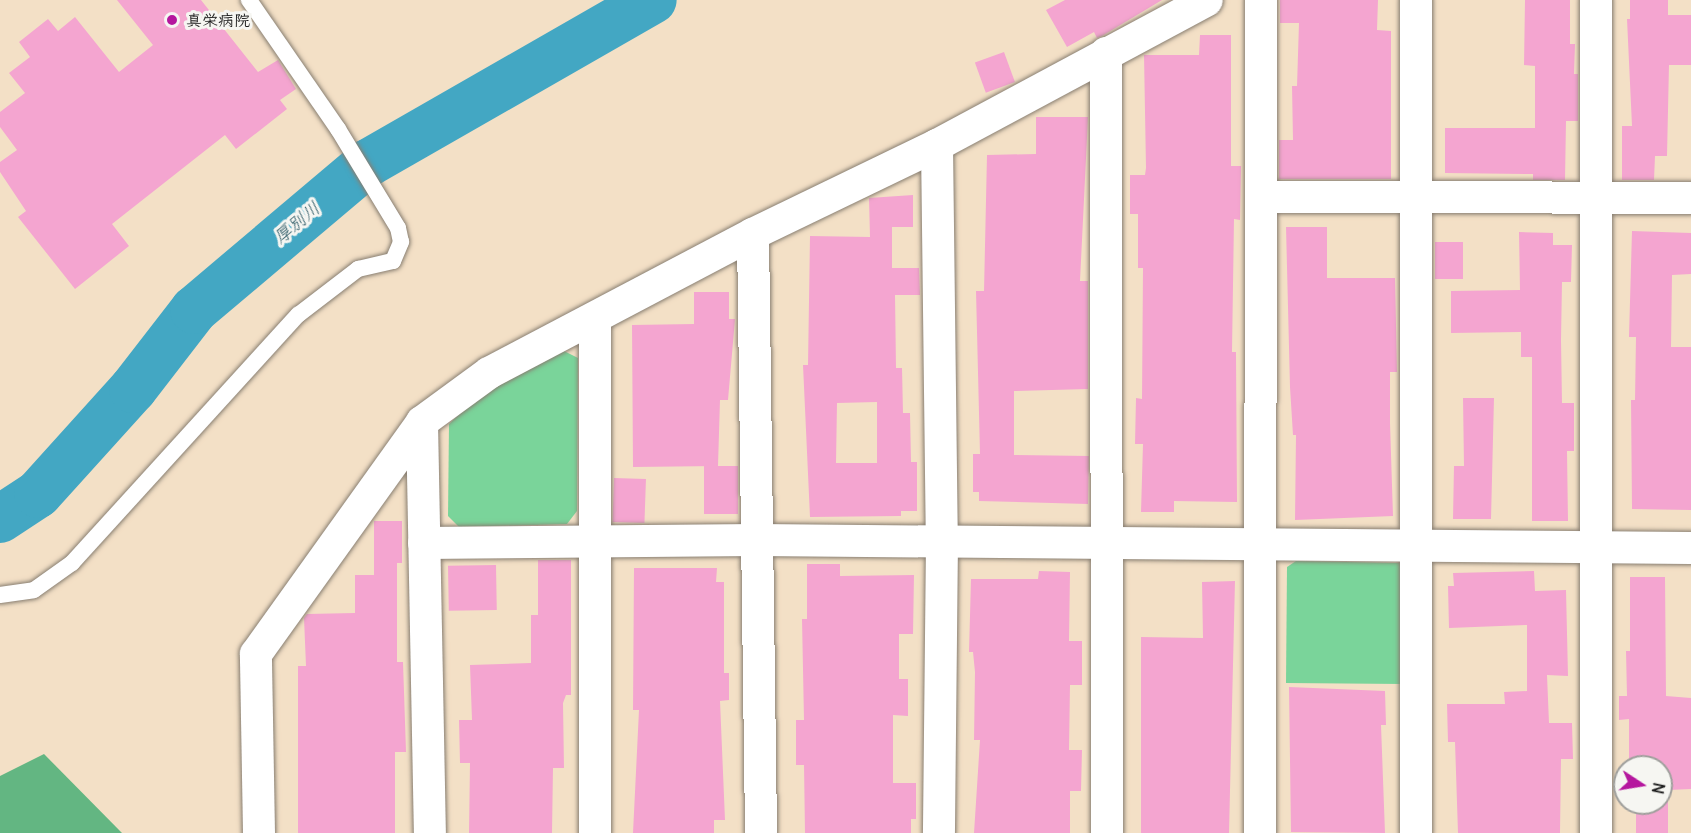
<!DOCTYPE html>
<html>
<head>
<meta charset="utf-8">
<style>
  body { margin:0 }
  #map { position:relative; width:1691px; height:833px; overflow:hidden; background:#f3e0c6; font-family:Delius,"Klee One",sans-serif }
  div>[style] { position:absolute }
  .green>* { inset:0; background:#7ad49a }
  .forest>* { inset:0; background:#63b682 }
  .river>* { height:48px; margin:-24px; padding:0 24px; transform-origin:24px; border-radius:24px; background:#43a7c3 }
  .building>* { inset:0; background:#f4a5d0; transform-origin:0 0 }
  .roads { filter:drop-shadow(0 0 2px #887e71) drop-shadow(0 0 2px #887e71) }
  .lane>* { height:16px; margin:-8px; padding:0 8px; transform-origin:8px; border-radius:8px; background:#fff }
  .street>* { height:32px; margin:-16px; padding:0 16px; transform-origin:16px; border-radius:16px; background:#fff }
  .dots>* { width:16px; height:16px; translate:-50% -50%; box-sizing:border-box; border:3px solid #f6f6f2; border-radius:50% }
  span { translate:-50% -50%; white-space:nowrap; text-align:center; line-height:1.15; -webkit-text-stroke:6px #f6f6f2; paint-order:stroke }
  .poi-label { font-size:16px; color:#1c1c1c; font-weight:700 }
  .left { translate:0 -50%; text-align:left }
  .water-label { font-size:18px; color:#2e5b67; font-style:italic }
  .north { position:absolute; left:1613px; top:755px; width:60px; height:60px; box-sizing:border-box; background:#f6f6f2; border:2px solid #9f9f9c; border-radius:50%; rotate:102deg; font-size:16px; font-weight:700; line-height:24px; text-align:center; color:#1c1c1c }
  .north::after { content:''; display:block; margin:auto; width:21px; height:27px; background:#b5179e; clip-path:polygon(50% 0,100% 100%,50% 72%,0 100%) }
</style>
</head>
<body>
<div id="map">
  <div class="green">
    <i style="clip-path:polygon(558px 348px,578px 358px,577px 511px,567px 524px,459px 527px,448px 516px,449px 424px,494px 381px)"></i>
    <i style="clip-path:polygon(1296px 561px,1400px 563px,1408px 573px,1403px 684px,1286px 683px,1287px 567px)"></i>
  </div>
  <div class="forest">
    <i style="clip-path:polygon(44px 754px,122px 833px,0 833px,0 776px)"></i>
  </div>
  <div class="river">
    <i style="left:0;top:519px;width:45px;rotate:-33.3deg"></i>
    <i style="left:38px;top:494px;width:142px;rotate:-47.9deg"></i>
    <i style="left:133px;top:389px;width:100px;rotate:-52.3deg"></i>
    <i style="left:194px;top:310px;width:228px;rotate:-40.2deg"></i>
    <i style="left:368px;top:163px;width:328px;rotate:-29.8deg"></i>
  </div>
  <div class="building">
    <i style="clip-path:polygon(117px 0,201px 0,258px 72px,278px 60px,296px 89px,280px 100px,287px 109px,236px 149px,225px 135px,112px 224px,129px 246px,75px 289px,18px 217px,26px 211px,0 172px,0 162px,17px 150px,0 127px,0 112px,25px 93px,9px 73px,30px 57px,19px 42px,48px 19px,58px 31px,75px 17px,119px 72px,153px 45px)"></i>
    <i style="clip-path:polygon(1065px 0,1162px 0,1102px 36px,1097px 38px,1094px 32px,1067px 47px,1046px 10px)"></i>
    <i style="clip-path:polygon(1280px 0,1378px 0,1377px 30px,1391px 31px,1391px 179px,1279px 179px,1279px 140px,1293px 140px,1292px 86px,1297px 86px,1299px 23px,1280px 23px)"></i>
    <i style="clip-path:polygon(1525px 0,1570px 0,1570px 44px,1575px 44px,1574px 74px,1578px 74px,1578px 121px,1566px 121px,1565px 180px,1533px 180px,1533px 174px,1445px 173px,1445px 128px,1535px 128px,1535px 66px,1524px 65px)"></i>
    <i style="clip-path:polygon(1630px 0,1668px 0,1668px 15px,1691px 15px,1691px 65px,1669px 65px,1667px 156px,1655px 156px,1654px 180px,1622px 180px,1622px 126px,1632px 126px,1627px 19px,1630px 19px)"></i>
    <i style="clip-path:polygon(1200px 35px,1231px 35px,1231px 166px,1241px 166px,1240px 220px,1234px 219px,1232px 352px,1236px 352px,1237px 502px,1174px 501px,1174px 512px,1141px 512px,1143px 444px,1135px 444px,1136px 398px,1142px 399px,1143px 268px,1138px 268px,1138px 214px,1130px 214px,1130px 175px,1145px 175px,1146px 168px,1144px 55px,1199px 55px)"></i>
    <i style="left:1004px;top:52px;width:32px;height:31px;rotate:70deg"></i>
    <i style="clip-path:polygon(1036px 117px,1088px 117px,1080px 281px,1088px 281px,1088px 389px,1014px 391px,1014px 455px,1089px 456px,1088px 504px,979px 501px,979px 492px,973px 492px,973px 454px,980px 454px,976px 291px,984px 291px,987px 155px,1036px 154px)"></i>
    <i style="clip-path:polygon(evenodd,913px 195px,913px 227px,892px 227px,892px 268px,919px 268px,920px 295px,895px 295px,896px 368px,902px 368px,903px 413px,910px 413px,911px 462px,917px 462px,917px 511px,901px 511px,901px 516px,810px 517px,803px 365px,808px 365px,810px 236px,870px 237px,869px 198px,913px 195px,877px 402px,877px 463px,836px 463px,837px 403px,877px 402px)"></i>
    <i style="clip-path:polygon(1286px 227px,1327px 227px,1327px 278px,1395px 278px,1397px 372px,1390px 372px,1390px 423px,1393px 516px,1295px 520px,1296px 435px,1293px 435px,1290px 387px)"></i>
    <i style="clip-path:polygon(1632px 231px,1691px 233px,1691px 274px,1672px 275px,1671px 347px,1691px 347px,1691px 510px,1632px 509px,1631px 400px,1635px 400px,1636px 337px,1629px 337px)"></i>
    <i style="clip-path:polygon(1519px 232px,1553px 233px,1553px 245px,1572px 245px,1571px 282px,1562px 282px,1561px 340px,1562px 403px,1574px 403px,1574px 451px,1567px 451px,1568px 521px,1532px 521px,1532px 357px,1521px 357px,1521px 332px,1451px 333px,1451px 291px,1520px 290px)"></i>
    <i style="left:1435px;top:242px;width:28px;height:37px"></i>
    <i style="clip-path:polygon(694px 292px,729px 292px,729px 319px,735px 319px,728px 400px,720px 400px,718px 466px,633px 467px,632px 325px,694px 324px)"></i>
    <i style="clip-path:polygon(1463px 398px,1494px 398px,1491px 519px,1453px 519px,1454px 466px,1464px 466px)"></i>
    <i style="left:704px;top:466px;width:34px;height:48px"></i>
    <i style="left:614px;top:478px;width:32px;height:44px;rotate:2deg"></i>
    <i style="clip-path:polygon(374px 521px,402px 521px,402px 563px,397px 563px,397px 662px,403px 662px,406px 752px,395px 752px,395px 833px,298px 833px,298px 666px,306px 666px,304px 618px,307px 614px,355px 613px,355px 575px,374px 575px)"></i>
    <i style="clip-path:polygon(538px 560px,571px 560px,571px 695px,566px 695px,563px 703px,564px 768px,553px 768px,552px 833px,469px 833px,470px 763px,460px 763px,459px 720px,472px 720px,470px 665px,531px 663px,531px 615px,538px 615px)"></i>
    <i style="clip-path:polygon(807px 564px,840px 564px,840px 576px,914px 575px,913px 634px,899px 634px,899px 679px,908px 679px,908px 716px,893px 715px,893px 783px,916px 783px,916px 819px,911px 819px,911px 833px,805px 833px,804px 765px,796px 765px,796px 720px,804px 720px,802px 619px,807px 619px)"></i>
    <i style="left:496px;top:565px;width:45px;height:48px;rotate:89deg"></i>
    <i style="clip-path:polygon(634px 568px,717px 568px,716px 582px,724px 582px,724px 673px,729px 673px,729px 700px,720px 701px,725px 820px,714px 820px,714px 833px,633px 833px,639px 710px,633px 710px)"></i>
    <i style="clip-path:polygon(1039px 571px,1070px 572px,1069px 641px,1082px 641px,1082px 685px,1070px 685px,1069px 750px,1082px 750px,1081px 791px,1070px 791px,1070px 833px,974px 833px,980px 740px,974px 740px,975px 672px,973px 652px,969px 652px,971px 579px,1038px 579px)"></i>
    <i style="clip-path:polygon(1534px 571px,1535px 591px,1566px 590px,1568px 676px,1547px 675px,1549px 723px,1572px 723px,1573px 759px,1561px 759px,1560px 833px,1458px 833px,1455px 742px,1448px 742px,1447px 704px,1505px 704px,1504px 692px,1527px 691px,1527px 625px,1449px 628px,1448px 586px,1454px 586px,1453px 573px)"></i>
    <i style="clip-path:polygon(1630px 577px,1665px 577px,1666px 696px,1691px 698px,1691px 789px,1668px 790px,1668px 833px,1636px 833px,1636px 804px,1630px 804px,1661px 803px,1661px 767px,1629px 767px,1629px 719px,1619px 720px,1619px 696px,1627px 696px,1626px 651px,1630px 651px)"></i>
    <i style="clip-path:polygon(1235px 581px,1229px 833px,1141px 833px,1141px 637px,1203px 638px,1202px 582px)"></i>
    <i style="clip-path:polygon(1289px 687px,1385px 691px,1386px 725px,1381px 725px,1385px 833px,1291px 832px)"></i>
  </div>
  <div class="roads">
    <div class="lane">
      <i style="left:0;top:595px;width:34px;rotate:-8deg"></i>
      <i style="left:34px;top:590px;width:47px;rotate:-35.4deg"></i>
      <i style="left:72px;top:563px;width:336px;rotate:-47.7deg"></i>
      <i style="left:298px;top:315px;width:76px;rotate:-37.5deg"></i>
      <i style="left:358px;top:269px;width:36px;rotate:-13deg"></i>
      <i style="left:393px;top:261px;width:21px;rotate:-67deg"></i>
      <i style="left:401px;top:242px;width:14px;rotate:-102deg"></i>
      <i style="left:398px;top:228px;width:116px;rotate:-121.2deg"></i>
      <i style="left:338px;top:129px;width:157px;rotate:-124.6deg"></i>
    </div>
    <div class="street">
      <i style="left:1596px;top:0;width:833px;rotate:90deg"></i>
      <i style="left:1106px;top:53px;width:780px;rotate:89.93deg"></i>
      <i style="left:937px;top:145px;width:396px;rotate:89.3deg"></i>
      <i style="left:942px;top:541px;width:292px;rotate:90.6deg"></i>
      <i style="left:1262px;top:197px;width:429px;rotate:0.1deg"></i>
      <i style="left:753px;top:234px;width:599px;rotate:89.23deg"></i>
      <i style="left:595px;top:321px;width:512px;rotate:90deg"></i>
      <i style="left:422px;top:422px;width:411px;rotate:88.9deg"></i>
      <i style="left:424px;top:543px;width:333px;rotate:-0.5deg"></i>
      <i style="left:757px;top:540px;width:934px;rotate:0.49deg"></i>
      <i style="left:259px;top:833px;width:179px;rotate:-91deg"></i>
      <i style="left:256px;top:654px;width:285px;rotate:-54.4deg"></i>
      <i style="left:422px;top:422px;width:83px;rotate:-36.2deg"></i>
      <i style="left:489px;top:373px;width:298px;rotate:-27.8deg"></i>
      <i style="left:753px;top:234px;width:204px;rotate:-25.8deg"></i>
      <i style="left:937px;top:145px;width:306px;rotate:-28.2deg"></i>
      <i style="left:1260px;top:833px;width:833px;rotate:-89.93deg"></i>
      <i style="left:1416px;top:833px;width:833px;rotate:-90deg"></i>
    </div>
  </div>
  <div class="dots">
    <i style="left:172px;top:20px;background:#b5179e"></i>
  </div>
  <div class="poi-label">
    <span class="left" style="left:186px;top:20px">真栄病院</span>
  </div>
  <div class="water-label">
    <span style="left:297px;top:223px;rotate:-40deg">厚別川</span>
  </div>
  <div class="north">N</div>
</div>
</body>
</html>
